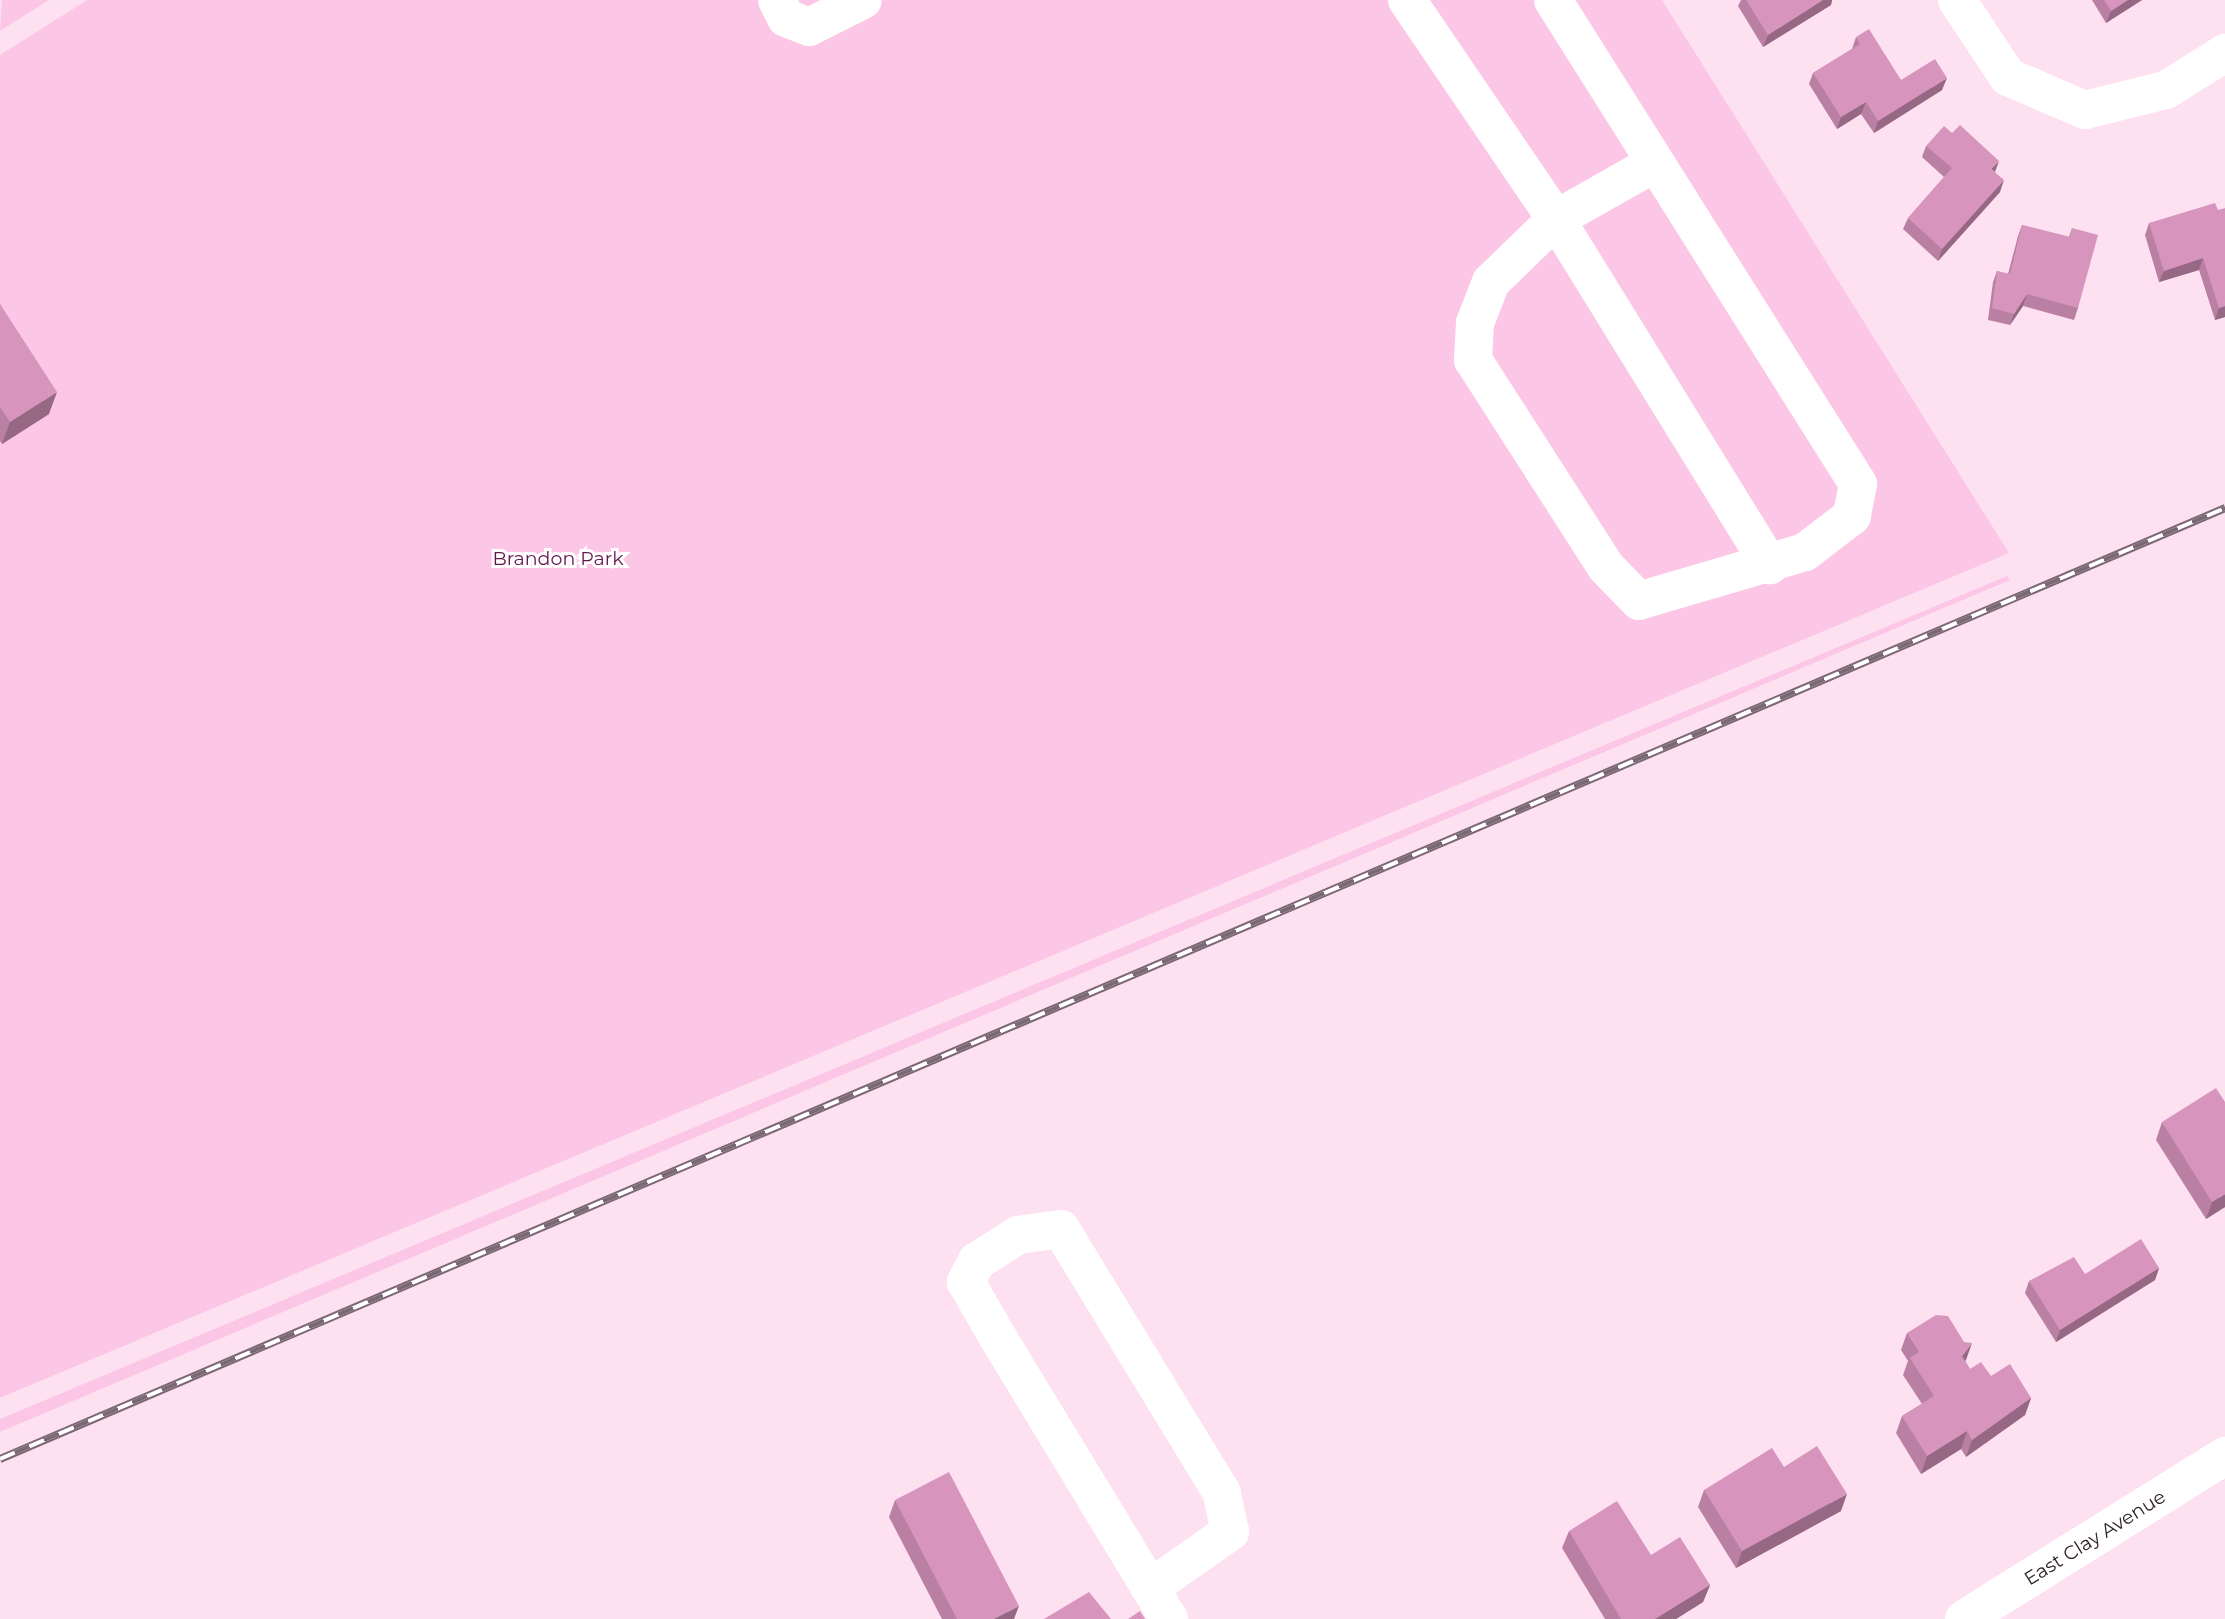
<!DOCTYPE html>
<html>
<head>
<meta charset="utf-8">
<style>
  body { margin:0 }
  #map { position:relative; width:2225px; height:1619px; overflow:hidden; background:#fee1f1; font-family:Montserrat,sans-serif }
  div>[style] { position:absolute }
  .green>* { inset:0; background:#fcc7e6 }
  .minor>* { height:38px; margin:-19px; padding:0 19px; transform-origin:19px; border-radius:19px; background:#fff }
  .rail>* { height:8px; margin-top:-4px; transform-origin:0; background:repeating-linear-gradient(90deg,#fff 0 16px,#7a6873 0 32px); box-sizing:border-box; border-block:2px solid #7a6873 }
  .wall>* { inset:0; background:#b980a3 }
  .shaded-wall>* { inset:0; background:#966884 }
  .building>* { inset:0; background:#d795bd }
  span { translate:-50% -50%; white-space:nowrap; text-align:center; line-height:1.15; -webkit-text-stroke:6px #fff; paint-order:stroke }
  .park-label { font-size:19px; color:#65184e }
  .street-label { font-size:19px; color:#2e232a }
</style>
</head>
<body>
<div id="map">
  <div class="green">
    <i style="clip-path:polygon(2px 0,49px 0,0 31px)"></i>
    <i style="clip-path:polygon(87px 0,1662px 0,2009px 553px,0 1398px,0 55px)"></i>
    <i style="clip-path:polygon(2007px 576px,2010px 580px,0 1432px,0 1419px)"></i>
  </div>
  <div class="minor">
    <i style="left:777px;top:0;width:20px;rotate:63deg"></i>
    <i style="left:786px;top:18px;width:25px;rotate:21deg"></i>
    <i style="left:809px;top:27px;width:60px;rotate:-26.6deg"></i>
    <i style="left:1407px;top:0;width:265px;rotate:55.8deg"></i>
    <i style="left:1556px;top:219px;width:407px;rotate:58.3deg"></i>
    <i style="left:1553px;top:0;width:572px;rotate:57.78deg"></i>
    <i style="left:1858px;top:484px;width:33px;rotate:101deg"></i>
    <i style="left:1852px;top:516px;width:59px;rotate:142.5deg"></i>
    <i style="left:1805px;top:552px;width:173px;rotate:163.6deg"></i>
    <i style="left:1639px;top:601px;width:47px;rotate:-134.1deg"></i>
    <i style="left:1606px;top:567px;width:246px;rotate:-122.7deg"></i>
    <i style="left:1473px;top:360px;width:37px;rotate:-87deg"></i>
    <i style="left:1475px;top:323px;width:44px;rotate:-68.7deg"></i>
    <i style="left:1491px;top:282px;width:91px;rotate:-44.1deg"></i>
    <i style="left:1556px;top:219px;width:114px;rotate:-29.5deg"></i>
    <i style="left:1957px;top:0;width:92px;rotate:56.5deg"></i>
    <i style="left:2008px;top:77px;width:84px;rotate:23.2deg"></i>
    <i style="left:2085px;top:110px;width:83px;rotate:-13.9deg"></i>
    <i style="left:2166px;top:90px;width:70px;rotate:-32.1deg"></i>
    <i style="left:1150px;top:1588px;width:98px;rotate:-35deg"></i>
    <i style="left:1230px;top:1532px;width:40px;rotate:-102deg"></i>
    <i style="left:1222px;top:1493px;width:309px;rotate:-121.4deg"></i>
    <i style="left:1061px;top:1229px;width:43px;rotate:172.1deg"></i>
    <i style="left:1018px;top:1235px;width:49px;rotate:147.6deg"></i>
    <i style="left:977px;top:1261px;width:24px;rotate:118deg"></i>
    <i style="left:966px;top:1282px;width:62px;rotate:60.1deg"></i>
    <i style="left:997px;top:1336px;width:331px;rotate:58.7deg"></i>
    <i style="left:1964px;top:1619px;width:308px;rotate:-32deg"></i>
  </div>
  <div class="rail">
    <i style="left:0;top:1459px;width:2420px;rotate:-23.14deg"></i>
  </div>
  <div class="wall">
    <i style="clip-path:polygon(1741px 0,1832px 0,1831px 5px,1763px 47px,1738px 6px)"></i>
    <i style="clip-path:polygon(2092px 0,2142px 0,2106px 23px)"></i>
    <i style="clip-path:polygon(1856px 37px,1901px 80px,1942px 90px,1874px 133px,1861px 114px,1837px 129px,1809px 84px,1813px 73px,1852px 49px)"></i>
    <i style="clip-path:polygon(1926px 146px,1995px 172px,2000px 192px,1938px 261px,1903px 229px,1908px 218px,1944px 177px,1922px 157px)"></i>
    <i style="clip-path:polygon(2218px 210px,2225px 317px,2215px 320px,2199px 270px,2159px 282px,2145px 235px,2149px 223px)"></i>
    <i style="clip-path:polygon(2022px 225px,2069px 237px,2072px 228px,2078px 308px,2074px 320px,2023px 306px,2010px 325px,1988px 320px,1993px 282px,1997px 271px,2008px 274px,2018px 236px)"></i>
    <i style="clip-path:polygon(0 304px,49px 414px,2px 444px,0 441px)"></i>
    <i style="clip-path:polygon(2162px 1122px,2225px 1207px,2206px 1219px,2156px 1140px)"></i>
    <i style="clip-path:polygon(2159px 1268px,2155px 1280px,2056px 1342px,2025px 1293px,2029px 1281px,2085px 1274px)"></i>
    <i style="clip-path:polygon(1907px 1333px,1965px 1361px,1970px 1369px,1991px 1376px,2031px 1398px,2025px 1415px,1966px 1457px,1961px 1449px,1921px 1474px,1896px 1433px,1902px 1416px,1922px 1404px,1903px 1375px,1908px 1361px,1901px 1350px)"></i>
    <i style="clip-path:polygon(1784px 1467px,1841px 1511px,1736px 1568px,1698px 1507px,1704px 1490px)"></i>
    <i style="clip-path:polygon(895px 1500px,1014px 1619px,942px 1619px,889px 1517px)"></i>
    <i style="clip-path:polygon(1569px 1531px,1651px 1555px,1710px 1585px,1703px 1602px,1676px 1619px,1605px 1619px,1562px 1548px)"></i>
  </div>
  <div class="shaded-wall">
    <i style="clip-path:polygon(1823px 0,1832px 0,1831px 5px,1763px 47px,1768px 35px)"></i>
    <i style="clip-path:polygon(2128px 0,2142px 0,2106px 23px,2111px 11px)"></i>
    <i style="clip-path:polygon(1947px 78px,1942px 90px,1874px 133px,1878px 121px)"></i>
    <i style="clip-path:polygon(1866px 102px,1861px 114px,1837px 129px,1841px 117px)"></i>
    <i style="clip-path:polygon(1999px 161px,1995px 172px,1991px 169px)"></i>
    <i style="clip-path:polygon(2004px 180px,2000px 192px,1938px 261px,1942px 249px)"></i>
    <i style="clip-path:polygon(2203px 258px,2199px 270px,2159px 282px,2164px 271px)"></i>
    <i style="clip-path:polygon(2027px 294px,2023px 306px,2010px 325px,2014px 314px)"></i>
    <i style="clip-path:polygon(2225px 306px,2225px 317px,2215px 320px,2219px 308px)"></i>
    <i style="clip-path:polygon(57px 392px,49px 414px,2px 444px,10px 422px)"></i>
    <i style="clip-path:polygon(2225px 1194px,2225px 1207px,2206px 1219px,2212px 1202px)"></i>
    <i style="clip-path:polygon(2159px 1268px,2155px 1280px,2056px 1342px,2060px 1330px)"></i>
    <i style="clip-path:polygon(1972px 1343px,1966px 1360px,1956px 1373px,1962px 1356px)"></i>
    <i style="clip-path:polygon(2031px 1398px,2025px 1415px,1966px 1457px,1972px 1440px)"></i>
    <i style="clip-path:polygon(1967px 1431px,1961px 1449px,1921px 1474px,1927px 1456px)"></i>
    <i style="clip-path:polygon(1847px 1494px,1841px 1511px,1736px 1568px,1742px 1551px)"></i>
    <i style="clip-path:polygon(1710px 1585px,1703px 1602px,1676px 1619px,1655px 1619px)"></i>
    <i style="clip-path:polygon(1019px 1606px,1014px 1619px,994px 1619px)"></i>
  </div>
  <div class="building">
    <i style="clip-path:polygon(1746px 0,1823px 0,1768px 35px)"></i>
    <i style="clip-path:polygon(2104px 0,2128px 0,2111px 11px)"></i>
    <i style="clip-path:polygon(1869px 29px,1901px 80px,1935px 59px,1947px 78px,1878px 121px,1866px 102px,1841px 117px,1813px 73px,1860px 44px,1856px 37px)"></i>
    <i style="clip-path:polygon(1960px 125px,1999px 161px,1991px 169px,2004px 180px,1942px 249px,1908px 218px,1952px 168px,1926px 146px,1944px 126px,1952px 133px)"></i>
    <i style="clip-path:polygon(2215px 203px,2218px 210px,2225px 208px,2225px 306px,2219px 308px,2203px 258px,2164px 271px,2149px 223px)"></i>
    <i style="clip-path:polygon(2022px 225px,2070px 237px,2072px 228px,2098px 235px,2078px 308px,2027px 294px,2014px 314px,1992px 308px,1997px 271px,2010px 274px)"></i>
    <i style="clip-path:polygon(0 304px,57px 392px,10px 422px,0 407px)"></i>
    <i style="clip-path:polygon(2216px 1088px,2225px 1102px,2225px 1194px,2212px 1202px,2162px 1122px)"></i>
    <i style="clip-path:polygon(2141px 1239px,2159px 1268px,2060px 1330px,2029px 1281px,2074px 1257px,2085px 1274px)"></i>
    <i style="clip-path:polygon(1936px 1315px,1948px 1316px,1964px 1342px,1972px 1343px,1962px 1356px,1970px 1369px,1981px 1362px,1991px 1376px,2010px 1364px,2031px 1398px,1972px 1440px,1967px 1431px,1927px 1456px,1902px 1416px,1934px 1396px,1910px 1358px,1919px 1352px,1907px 1333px)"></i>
    <i style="clip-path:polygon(1817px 1446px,1847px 1494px,1742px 1551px,1704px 1490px,1772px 1448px,1784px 1467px)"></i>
    <i style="clip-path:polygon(949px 1472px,1019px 1606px,994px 1619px,957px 1619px,895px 1500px)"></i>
    <i style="clip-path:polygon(1617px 1501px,1651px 1555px,1680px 1537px,1710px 1585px,1655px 1619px,1621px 1619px,1569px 1531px)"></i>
    <i style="clip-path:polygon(1089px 1592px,1111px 1619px,1044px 1619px)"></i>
    <i style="clip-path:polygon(1140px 1611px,1145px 1619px,1128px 1619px)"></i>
  </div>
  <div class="park-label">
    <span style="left:558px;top:559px">Brandon Park</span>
  </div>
  <div class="street-label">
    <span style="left:2095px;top:1538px;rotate:-32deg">East Clay Avenue</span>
  </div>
</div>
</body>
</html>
